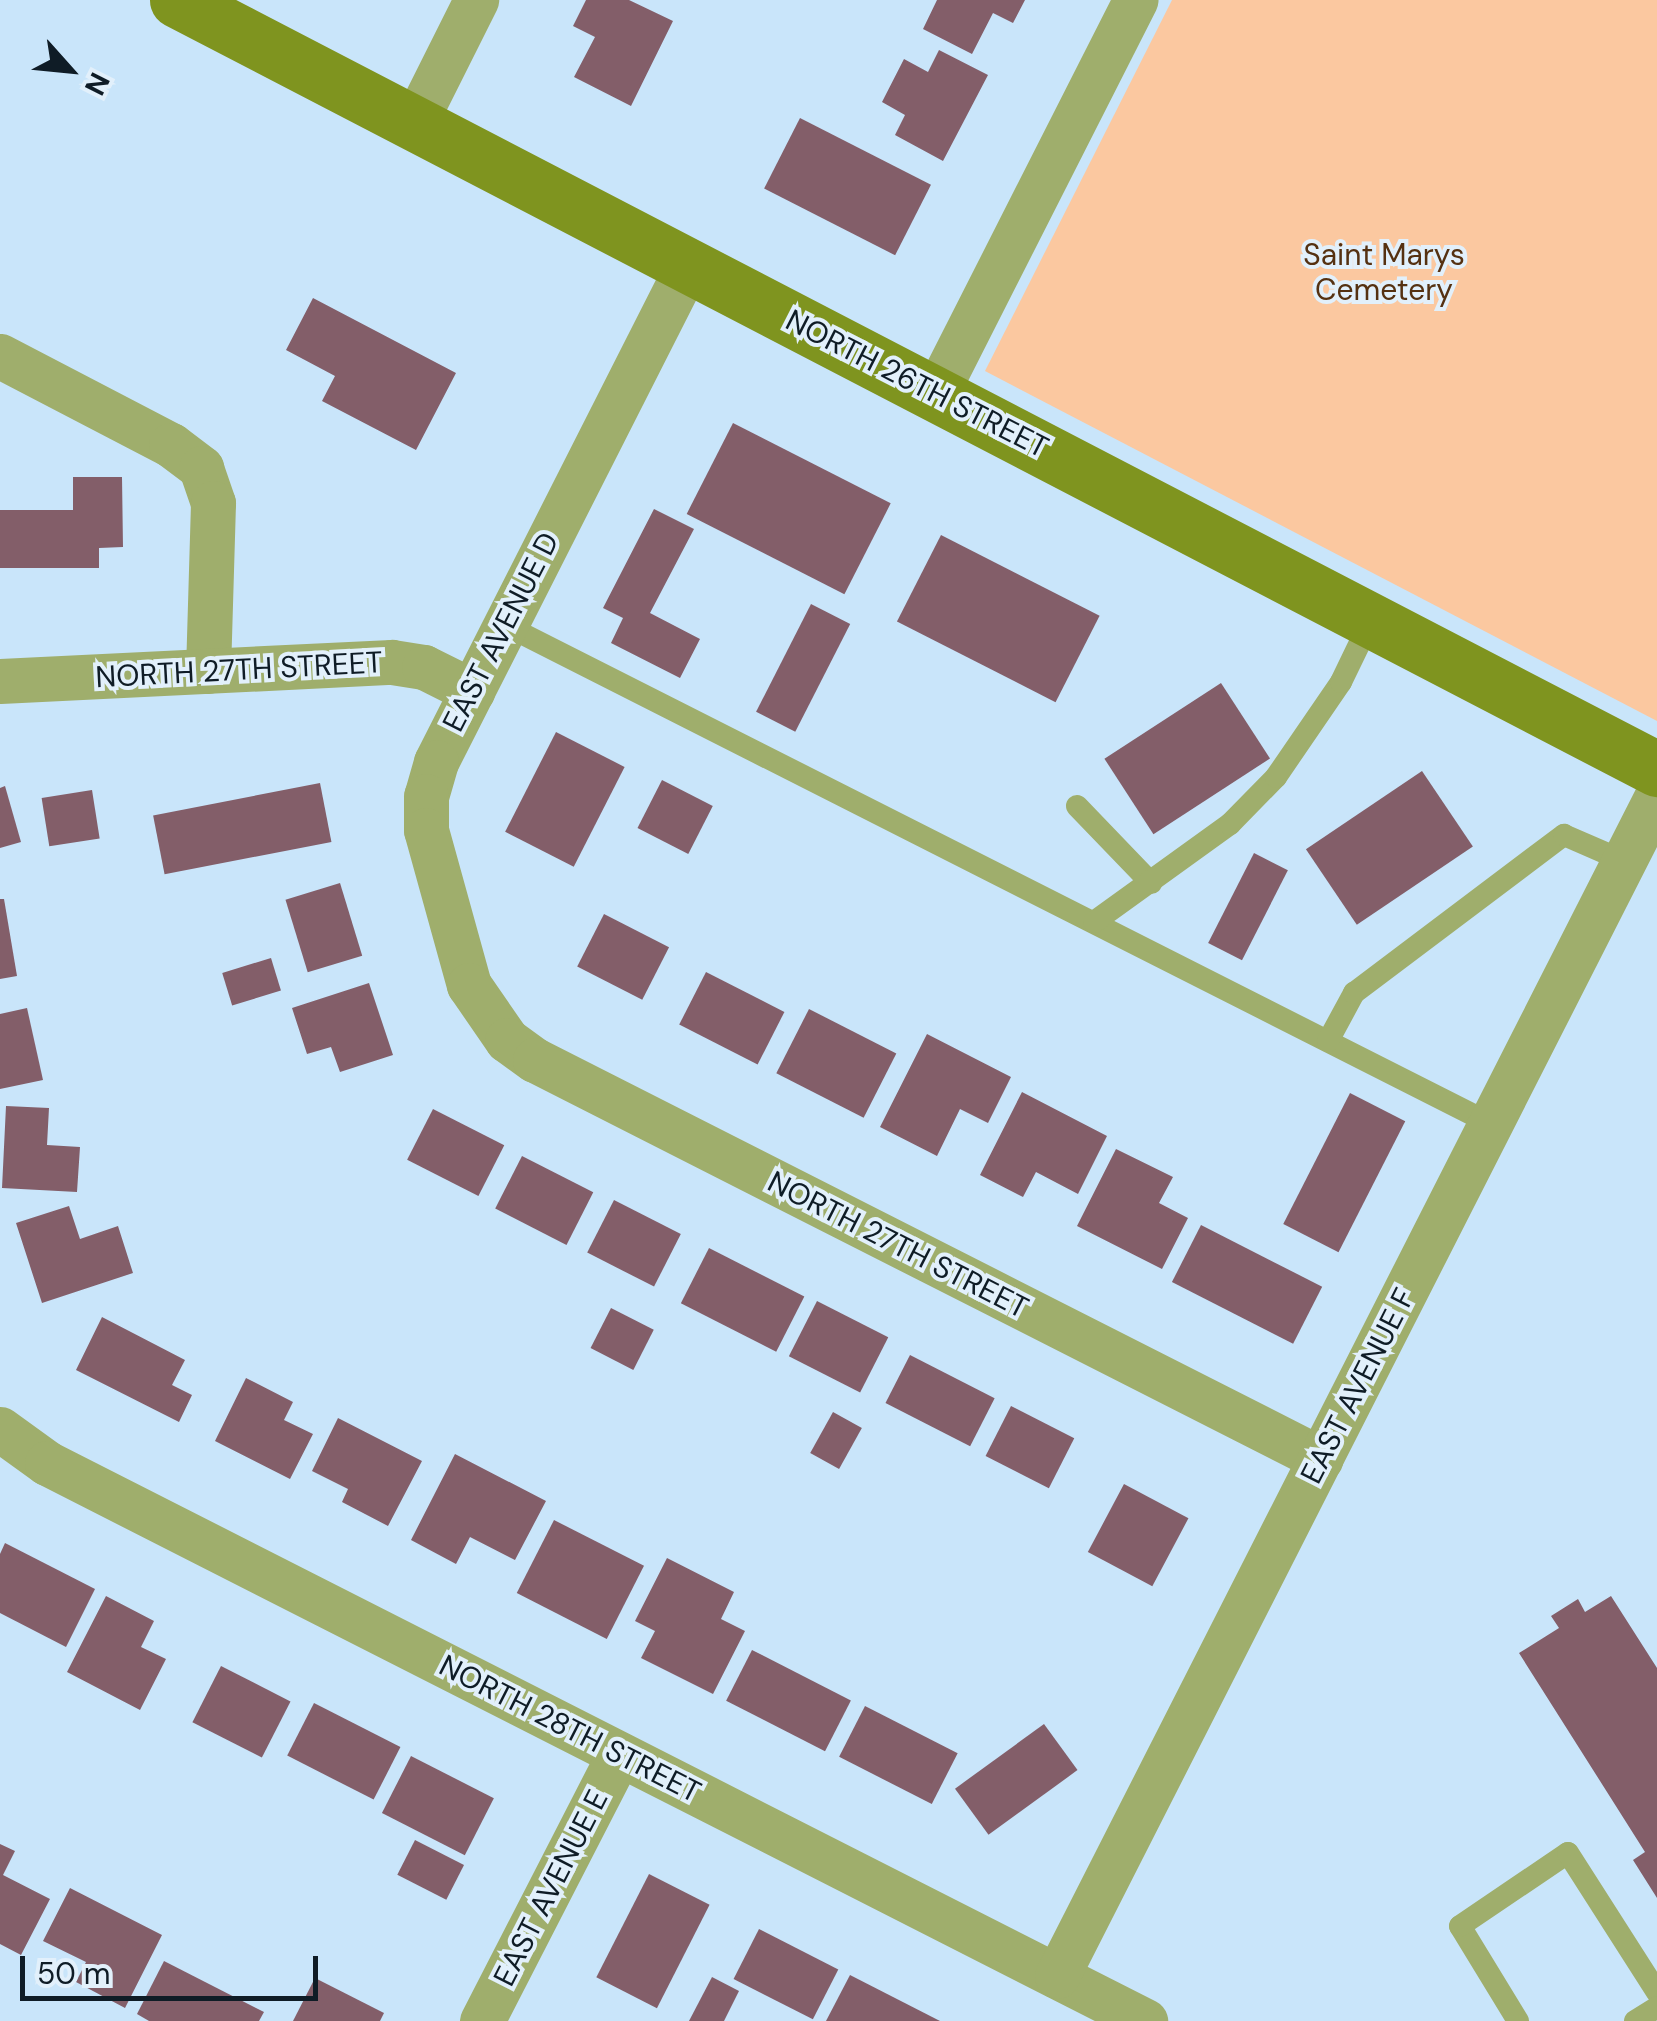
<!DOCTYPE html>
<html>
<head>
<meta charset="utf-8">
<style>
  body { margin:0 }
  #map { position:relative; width:1657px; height:2021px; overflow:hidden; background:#c9e5fa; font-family:"DM Sans",sans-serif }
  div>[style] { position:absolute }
  .green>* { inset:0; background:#fbc8a0 }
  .building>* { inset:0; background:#835e69; transform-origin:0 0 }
  .lane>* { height:22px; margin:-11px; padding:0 11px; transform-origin:11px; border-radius:11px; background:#9fae6c }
  .street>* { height:45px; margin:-22.5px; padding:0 22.5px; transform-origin:22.5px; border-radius:22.5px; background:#9fae6c }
  .secondary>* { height:55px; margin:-27.5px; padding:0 27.5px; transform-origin:27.5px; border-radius:27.5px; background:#7f941f }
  span { translate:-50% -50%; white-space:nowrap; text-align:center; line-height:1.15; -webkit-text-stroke:8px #e2f0fb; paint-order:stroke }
  .park-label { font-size:30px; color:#553111 }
  .street-label { font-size:30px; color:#0f1c26 }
  .north { position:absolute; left:20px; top:20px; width:100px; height:100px; -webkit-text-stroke:8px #e2f0fb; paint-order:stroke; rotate:117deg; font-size:28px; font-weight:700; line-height:40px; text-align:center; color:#0f1c26 }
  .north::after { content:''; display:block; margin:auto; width:35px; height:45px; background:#0f1c26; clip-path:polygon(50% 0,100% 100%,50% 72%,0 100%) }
  .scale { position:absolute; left:20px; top:1956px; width:298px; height:45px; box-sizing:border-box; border:5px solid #0f1c26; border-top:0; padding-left:12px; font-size:30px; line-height:35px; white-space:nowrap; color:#0f1c26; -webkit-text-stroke:8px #e2f0fb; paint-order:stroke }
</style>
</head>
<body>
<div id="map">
  <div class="green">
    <i style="clip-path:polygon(1172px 0,1657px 0,1657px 721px,985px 371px)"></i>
  </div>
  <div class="building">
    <i style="clip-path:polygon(586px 0,629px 0,673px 21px,631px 106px,574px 77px,595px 37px,573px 26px)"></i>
    <i style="clip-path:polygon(937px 0,1025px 0,1013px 23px,993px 13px,972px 54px,923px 29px)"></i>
    <i style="clip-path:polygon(939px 50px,988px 75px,943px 161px,895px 135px,905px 115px,882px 102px,904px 59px,928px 72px)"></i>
    <i style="left:800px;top:118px;width:147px;height:79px;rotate:27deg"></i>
    <i style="clip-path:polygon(313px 298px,456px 373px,416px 450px,322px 401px,335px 376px,286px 350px)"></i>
    <i style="left:733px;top:423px;width:177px;height:102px;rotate:27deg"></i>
    <i style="clip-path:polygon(73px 477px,122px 477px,123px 547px,99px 548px,99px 568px,0 568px,0 510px,73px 510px)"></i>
    <i style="clip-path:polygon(654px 509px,694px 529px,650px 613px,700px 639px,680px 678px,611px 643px,623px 618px,603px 608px)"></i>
    <i style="left:941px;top:535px;width:178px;height:97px;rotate:27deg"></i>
    <i style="left:811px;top:604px;width:44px;height:121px;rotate:27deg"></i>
    <i style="left:1221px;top:683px;width:90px;height:139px;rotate:57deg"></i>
    <i style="left:556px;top:732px;width:77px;height:112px;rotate:27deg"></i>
    <i style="left:1422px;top:771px;width:91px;height:140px;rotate:56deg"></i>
    <i style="left:662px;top:780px;width:57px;height:54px;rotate:27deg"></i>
    <i style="left:320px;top:783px;width:60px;height:170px;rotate:79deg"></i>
    <i style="clip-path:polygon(5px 786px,21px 842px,0 848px,0 788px)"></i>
    <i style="left:92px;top:790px;width:49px;height:51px;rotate:81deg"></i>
    <i style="left:1254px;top:853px;width:38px;height:101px;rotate:27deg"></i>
    <i style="left:340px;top:883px;width:76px;height:57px;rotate:73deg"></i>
    <i style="clip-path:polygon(0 899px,4px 899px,17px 976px,0 979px)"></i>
    <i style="left:604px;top:914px;width:73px;height:59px;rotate:27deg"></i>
    <i style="left:271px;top:958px;width:34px;height:51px;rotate:73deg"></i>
    <i style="left:706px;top:972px;width:88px;height:59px;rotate:27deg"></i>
    <i style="clip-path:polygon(369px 983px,393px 1055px,340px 1072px,331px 1047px,307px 1054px,292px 1008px)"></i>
    <i style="clip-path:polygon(27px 1008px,43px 1080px,0 1089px,0 1014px)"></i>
    <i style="left:809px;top:1009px;width:98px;height:72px;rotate:27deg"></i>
    <i style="clip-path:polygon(927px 1034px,1011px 1077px,988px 1123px,960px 1109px,937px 1156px,880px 1127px)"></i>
    <i style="clip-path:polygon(1022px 1092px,1107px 1136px,1078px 1194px,1036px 1172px,1023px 1197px,980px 1175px)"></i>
    <i style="left:1350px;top:1093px;width:62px;height:147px;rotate:27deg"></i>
    <i style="clip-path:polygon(6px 1106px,49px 1108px,47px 1145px,80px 1147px,77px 1192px,2px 1188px)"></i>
    <i style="left:433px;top:1109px;width:80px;height:57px;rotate:27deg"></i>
    <i style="clip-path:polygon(1116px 1149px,1173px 1177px,1159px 1203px,1188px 1218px,1162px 1269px,1077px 1226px)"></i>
    <i style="left:522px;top:1156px;width:80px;height:59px;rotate:27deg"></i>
    <i style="left:614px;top:1200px;width:75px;height:59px;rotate:27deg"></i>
    <i style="clip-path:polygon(69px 1206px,80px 1239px,118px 1226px,133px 1273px,42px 1303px,16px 1223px)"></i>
    <i style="left:1201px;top:1225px;width:136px;height:64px;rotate:27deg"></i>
    <i style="left:709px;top:1248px;width:107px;height:62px;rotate:27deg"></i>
    <i style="left:817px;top:1301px;width:80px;height:62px;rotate:27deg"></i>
    <i style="left:611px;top:1308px;width:48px;height:45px;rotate:27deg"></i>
    <i style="clip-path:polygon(102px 1317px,185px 1360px,172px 1385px,192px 1395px,179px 1422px,76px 1370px)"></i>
    <i style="left:910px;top:1355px;width:95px;height:54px;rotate:27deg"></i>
    <i style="clip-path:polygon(246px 1378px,293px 1402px,284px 1420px,313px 1434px,290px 1479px,215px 1441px)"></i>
    <i style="left:1011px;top:1406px;width:71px;height:56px;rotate:27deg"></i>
    <i style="left:833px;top:1412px;width:33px;height:47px;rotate:29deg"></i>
    <i style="clip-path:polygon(338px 1418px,422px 1461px,388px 1526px,342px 1502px,348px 1489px,312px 1471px)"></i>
    <i style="clip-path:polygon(455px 1454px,546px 1501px,515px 1560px,470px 1537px,456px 1564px,411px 1540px)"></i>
    <i style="left:1124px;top:1484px;width:73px;height:77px;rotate:28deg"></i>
    <i style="left:554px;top:1520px;width:101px;height:82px;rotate:27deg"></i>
    <i style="clip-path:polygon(5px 1543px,95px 1589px,66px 1647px,0 1613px,0 1554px)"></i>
    <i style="clip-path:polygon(667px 1558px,734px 1592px,721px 1619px,745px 1631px,713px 1694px,641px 1658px,655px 1631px,635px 1621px)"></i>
    <i style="clip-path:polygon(106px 1596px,154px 1621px,141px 1647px,166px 1659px,140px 1710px,67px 1672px)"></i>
    <i style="clip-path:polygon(1611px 1596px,1657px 1668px,1657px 1898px,1633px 1860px,1645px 1852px,1519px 1653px,1559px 1628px,1551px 1616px,1578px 1599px,1585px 1612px)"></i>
    <i style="left:752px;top:1650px;width:111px;height:57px;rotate:27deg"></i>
    <i style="left:221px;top:1666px;width:78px;height:63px;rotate:27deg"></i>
    <i style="left:314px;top:1703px;width:97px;height:59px;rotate:27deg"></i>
    <i style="left:865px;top:1706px;width:104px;height:57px;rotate:27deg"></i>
    <i style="left:1044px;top:1724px;width:57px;height:110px;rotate:54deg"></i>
    <i style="left:411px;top:1756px;width:93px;height:64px;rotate:27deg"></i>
    <i style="left:415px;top:1840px;width:55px;height:39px;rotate:27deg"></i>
    <i style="clip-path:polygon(0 1844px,15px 1851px,3px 1875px,50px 1899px,21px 1955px,0 1944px)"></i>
    <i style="left:649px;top:1874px;width:68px;height:116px;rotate:27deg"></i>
    <i style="clip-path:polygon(70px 1888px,162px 1935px,125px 2008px,76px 1982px,86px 1962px,43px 1941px)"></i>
    <i style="left:759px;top:1929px;width:89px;height:56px;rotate:27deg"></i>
    <i style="clip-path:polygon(164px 1961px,264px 2012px,259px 2021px,149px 2021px,137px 2014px)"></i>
    <i style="clip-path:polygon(850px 1975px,940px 2021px,826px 2021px)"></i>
    <i style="clip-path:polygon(712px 1977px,739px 1991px,724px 2021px,689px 2021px)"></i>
    <i style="clip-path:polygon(315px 1978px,384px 2013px,380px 2021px,293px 2021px)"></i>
  </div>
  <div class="lane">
    <i style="left:505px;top:625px;width:1105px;rotate:26.84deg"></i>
    <i style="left:1077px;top:806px;width:107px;rotate:46.1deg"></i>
    <i style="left:1094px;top:922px;width:168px;rotate:-35.8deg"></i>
    <i style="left:1230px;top:824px;width:66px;rotate:-45.6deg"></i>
    <i style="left:1276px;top:777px;width:115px;rotate:-55.6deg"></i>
    <i style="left:1341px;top:682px;width:69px;rotate:-64.2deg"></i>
    <i style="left:1328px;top:1041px;width:55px;rotate:-61.6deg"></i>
    <i style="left:1354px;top:993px;width:263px;rotate:-37deg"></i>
    <i style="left:1564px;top:835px;width:65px;rotate:23.4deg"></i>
    <i style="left:1518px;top:2021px;width:111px;rotate:-121.4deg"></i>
    <i style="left:1460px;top:1926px;width:130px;rotate:-34.1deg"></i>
    <i style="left:1568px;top:1853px;width:165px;rotate:57.4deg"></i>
    <i style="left:1635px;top:2021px;width:26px;rotate:-32deg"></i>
  </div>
  <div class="street">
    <i style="left:414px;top:124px;width:139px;rotate:-63.4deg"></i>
    <i style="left:688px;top:265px;width:557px;rotate:116.89deg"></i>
    <i style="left:436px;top:762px;width:35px;rotate:106deg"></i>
    <i style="left:426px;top:796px;width:34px;rotate:90deg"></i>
    <i style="left:426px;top:830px;width:161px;rotate:74.5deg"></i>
    <i style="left:469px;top:985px;width:67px;rotate:55.4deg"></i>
    <i style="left:507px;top:1040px;width:34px;rotate:36deg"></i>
    <i style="left:535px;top:1060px;width:881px;rotate:26.91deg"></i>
    <i style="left:0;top:356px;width:193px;rotate:27.5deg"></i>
    <i style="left:171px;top:445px;width:38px;rotate:37deg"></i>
    <i style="left:201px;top:468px;width:37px;rotate:71deg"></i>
    <i style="left:213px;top:503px;width:168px;rotate:91.7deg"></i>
    <i style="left:936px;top:393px;width:441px;rotate:-63.1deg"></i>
    <i style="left:0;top:681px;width:392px;rotate:-2.8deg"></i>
    <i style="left:392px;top:662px;width:32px;rotate:9deg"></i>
    <i style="left:424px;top:667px;width:54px;rotate:26.6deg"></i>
    <i style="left:0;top:1429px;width:58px;rotate:35.9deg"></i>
    <i style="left:47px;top:1463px;width:1232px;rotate:26.94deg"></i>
    <i style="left:1057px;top:1976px;width:1324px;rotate:-63.05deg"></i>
    <i style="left:482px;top:2021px;width:300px;rotate:-62.8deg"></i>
  </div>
  <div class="secondary">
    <i style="left:177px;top:0;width:1668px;rotate:27.46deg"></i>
  </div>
  <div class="park-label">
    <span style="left:1384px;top:272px">Saint Marys<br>Cemetery</span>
  </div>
  <div class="street-label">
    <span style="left:917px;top:384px;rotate:27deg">NORTH 26TH STREET</span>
    <span style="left:501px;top:632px;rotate:-63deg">EAST AVENUE D</span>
    <span style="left:239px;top:670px;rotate:-3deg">NORTH 27TH STREET</span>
    <span style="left:898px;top:1245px;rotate:27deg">NORTH 27TH STREET</span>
    <span style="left:1358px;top:1386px;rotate:-63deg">EAST AVENUE F</span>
    <span style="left:570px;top:1729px;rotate:27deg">NORTH 28TH STREET</span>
    <span style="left:551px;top:1888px;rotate:-63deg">EAST AVENUE E</span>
  </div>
  <div class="north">N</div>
  <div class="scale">50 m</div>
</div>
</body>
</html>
